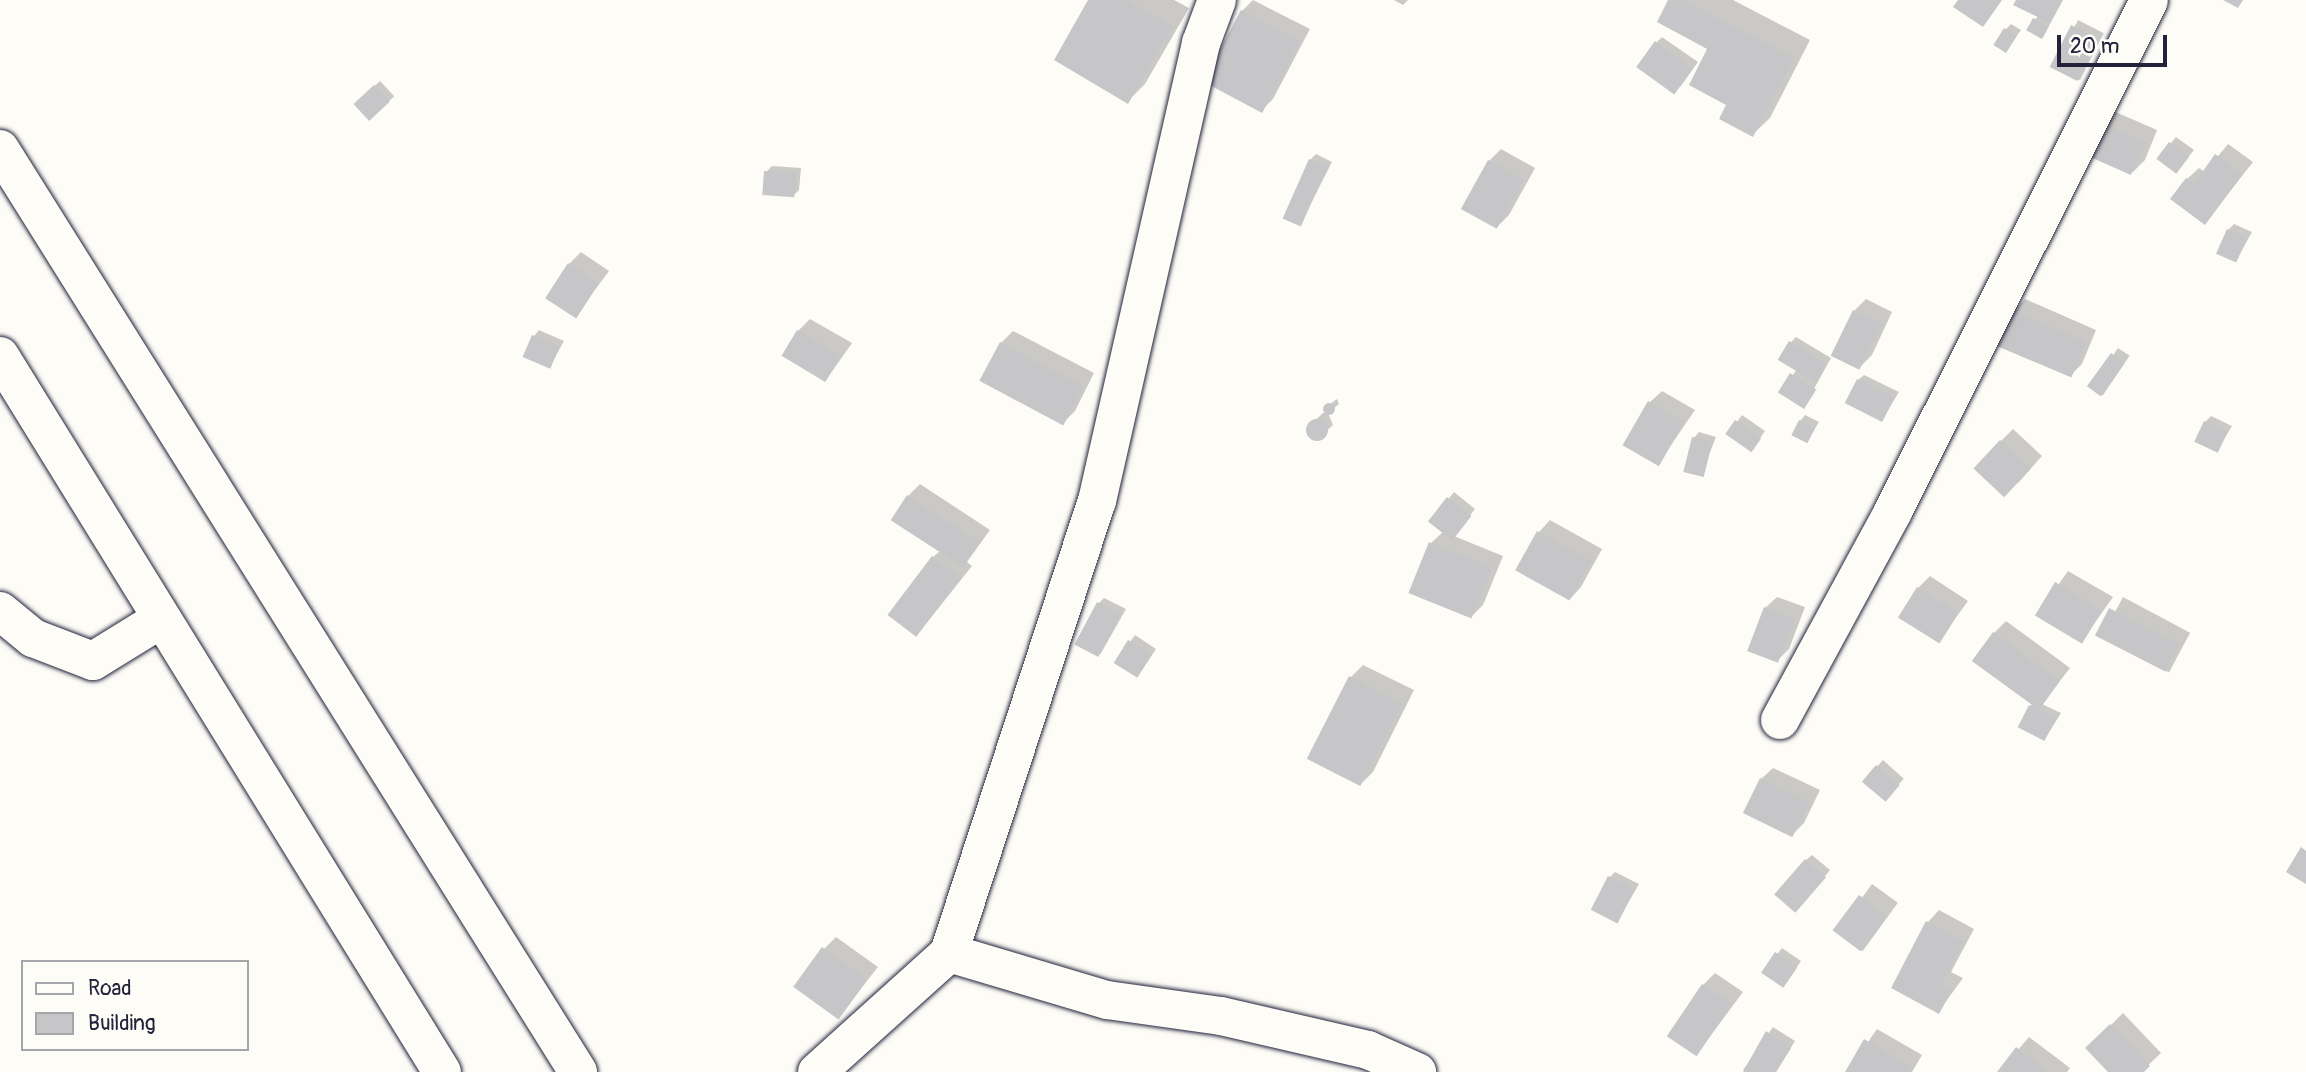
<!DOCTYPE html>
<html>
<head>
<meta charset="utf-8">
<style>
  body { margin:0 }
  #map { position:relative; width:2306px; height:1072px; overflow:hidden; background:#fdfcf7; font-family:Pangolin,sans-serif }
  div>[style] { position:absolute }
  .shadow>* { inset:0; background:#0003; transform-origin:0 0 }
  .building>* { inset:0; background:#c6c6c8; transform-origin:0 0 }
  .round { border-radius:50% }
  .roads { filter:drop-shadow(0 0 2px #22223b) drop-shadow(0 0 2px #22223b) }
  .street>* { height:38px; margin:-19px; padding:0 19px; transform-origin:19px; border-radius:19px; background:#fdfcf7 }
  .secondary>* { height:38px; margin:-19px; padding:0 19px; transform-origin:19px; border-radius:19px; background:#fdfcf7 }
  span { translate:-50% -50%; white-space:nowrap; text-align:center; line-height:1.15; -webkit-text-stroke:5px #fdfcf7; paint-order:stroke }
  .legend { position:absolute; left:21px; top:960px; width:228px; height:91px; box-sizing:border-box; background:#fdfcf7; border:2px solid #a5a5ac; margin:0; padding:9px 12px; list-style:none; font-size:21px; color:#22223b }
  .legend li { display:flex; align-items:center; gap:14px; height:35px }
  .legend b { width:35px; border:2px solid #a5a5ac }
  .scale { position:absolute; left:2057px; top:35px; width:110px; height:32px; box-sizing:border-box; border:4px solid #22223b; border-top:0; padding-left:9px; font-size:21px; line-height:24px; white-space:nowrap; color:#22223b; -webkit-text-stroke:5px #fdfcf7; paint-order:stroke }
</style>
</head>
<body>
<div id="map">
  <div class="shadow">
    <i style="clip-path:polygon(1090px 0,1174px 0,1189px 8px,1145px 84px,1128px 101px)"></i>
    <i style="clip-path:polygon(1253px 0,1310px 29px,1273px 99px,1261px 111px,1242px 11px)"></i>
    <i style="clip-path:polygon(1394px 0,1408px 0,1403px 5px)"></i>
    <i style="clip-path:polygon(1670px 0,1733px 0,1810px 40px,1770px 118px,1752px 135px,1729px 104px,1710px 48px)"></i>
    <i style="clip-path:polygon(2018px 0,2063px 0,2043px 37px,2035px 19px,2039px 16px)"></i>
    <i style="left:2078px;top:20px;width:29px;height:53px;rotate:27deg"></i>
    <i style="clip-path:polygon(2011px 24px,2021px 30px,2006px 51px,2006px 29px)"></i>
    <i style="clip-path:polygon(1662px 37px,1698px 62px,1680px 87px,1656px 43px)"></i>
    <i style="left:380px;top:81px;width:21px;height:33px;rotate:47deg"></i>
    <i style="clip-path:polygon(2111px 110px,2157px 130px,2145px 160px,2133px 172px,2086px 153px)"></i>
    <i style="clip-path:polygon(2176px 137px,2194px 150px,2182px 165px,2159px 158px)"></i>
    <i style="clip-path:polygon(2228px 144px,2253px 162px,2205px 223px,2187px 179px,2199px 168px,2205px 172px)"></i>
    <i style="clip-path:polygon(1501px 149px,1535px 168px,1509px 215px,1497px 227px,1489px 161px)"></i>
    <i style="clip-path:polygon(1316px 154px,1332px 162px,1300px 225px,1310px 160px)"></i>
    <i style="clip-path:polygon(772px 166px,801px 168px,799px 190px,794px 195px,766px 172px)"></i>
    <i style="clip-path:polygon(2234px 224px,2252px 232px,2236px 261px,2228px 230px)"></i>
    <i style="clip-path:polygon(581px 252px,609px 271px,576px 315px,569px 264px)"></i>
    <i style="clip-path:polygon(1866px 299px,1892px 312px,1872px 355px,1860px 367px,1854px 311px)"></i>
    <i style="clip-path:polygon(2025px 299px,2096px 330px,2082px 364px,2070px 376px,2014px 311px)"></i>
    <i style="clip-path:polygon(810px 319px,852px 343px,826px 380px,798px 331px)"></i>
    <i style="clip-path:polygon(539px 330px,564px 341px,549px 368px,534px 336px)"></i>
    <i style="clip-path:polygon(1013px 331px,1094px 373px,1075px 411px,1063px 423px,1001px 343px)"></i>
    <i style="clip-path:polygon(1796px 337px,1831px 358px,1804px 407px,1781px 392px,1797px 369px,1790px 343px)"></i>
    <i style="left:2118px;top:348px;width:14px;height:48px;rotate:34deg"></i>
    <i style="clip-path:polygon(1864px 375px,1899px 392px,1882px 420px,1858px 380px)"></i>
    <i style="clip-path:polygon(1662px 391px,1695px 410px,1658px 464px,1650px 402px)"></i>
    <i style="clip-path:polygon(1337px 399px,1339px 404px,1328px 413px,1326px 407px)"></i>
    <i style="clip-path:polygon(1323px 413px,1328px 413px,1333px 425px,1318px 439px,1307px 428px)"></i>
    <i style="clip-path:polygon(1742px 415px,1765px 431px,1756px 444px,1728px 434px)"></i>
    <i style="clip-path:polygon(1805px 415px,1819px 422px,1807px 442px,1800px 421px)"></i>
    <i style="clip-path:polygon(2211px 416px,2232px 426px,2217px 451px,2205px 422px)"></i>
    <i style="clip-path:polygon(2013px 429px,2042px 456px,2018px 483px,2001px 441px)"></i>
    <i style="clip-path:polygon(1699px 432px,1716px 437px,1701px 475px,1694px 438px)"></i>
    <i style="clip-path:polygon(920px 484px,990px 530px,967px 562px,972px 566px,917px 635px,933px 557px,940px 551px,908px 496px)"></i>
    <i style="clip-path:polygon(1454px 492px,1475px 509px,1454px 536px,1503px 556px,1483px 605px,1471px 617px,1431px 543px,1444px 531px,1431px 521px)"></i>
    <i style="clip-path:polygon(1550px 520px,1602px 549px,1581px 587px,1570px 599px,1539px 532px)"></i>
    <i style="clip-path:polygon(2068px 571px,2113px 597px,2082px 641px,2037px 615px)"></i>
    <i style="clip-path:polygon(1930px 576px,1968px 601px,1938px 642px,1918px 588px)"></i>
    <i style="clip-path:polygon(1777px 597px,1805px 607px,1789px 649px,1777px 661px,1765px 608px)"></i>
    <i style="left:2123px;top:597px;width:76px;height:45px;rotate:28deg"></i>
    <i style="clip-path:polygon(1104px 598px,1126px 609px,1100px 655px,1099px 603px)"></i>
    <i style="clip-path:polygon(2006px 621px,2070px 668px,2042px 704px,2061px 713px,2045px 739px,2030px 706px,2034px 703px,1994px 633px)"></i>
    <i style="clip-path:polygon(1135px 635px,1156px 649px,1142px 670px,1115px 662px)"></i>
    <i style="clip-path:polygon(1363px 665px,1414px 690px,1373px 772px,1361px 784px,1309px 758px,1351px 677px)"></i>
    <i style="left:1883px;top:760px;width:28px;height:29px;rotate:42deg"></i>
    <i style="clip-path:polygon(1773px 768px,1820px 790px,1804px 823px,1792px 835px,1761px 779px)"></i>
    <i style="clip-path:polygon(1812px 855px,1830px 870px,1802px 905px,1806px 860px)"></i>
    <i style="clip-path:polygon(1615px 872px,1639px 884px,1617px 922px,1610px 877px)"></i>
    <i style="left:1872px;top:884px;width:32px;height:60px;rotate:36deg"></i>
    <i style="clip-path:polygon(1939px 910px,1974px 929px,1951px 972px,1963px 978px,1939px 1011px,1928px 922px)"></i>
    <i style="clip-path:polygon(836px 937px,878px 967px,838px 1017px,824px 949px)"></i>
    <i style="clip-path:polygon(1782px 948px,1801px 961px,1788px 980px,1763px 972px)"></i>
    <i style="clip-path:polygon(1715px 973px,1743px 992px,1697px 1054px,1703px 985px)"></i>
    <i style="clip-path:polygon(2123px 1013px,2161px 1053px,2141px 1072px,2110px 1072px,2088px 1048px)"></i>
    <i style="clip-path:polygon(1773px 1027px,1795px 1041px,1776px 1072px,1743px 1070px)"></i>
    <i style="clip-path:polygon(1877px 1029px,1922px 1055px,1912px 1072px,1847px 1072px)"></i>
    <i style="clip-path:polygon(2029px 1037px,2070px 1068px,2067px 1072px,1999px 1072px)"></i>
  </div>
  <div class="building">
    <i style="clip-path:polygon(1088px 0,1127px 0,1173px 26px,1128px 104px,1054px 60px)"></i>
    <i style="clip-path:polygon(1668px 0,1683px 0,1794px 58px,1753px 137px,1719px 119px,1726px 105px,1689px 85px,1707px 49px,1657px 22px)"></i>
    <i style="clip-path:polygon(1958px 0,2002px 0,1983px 27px,1953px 7px)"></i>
    <i style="clip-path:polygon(2016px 0,2062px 0,2050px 23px,2013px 5px)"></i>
    <i style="clip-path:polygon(2223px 0,2243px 0,2238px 8px)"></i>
    <i style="left:1241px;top:10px;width:67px;height:81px;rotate:28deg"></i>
    <i style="left:2033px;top:18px;width:18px;height:14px;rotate:29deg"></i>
    <i style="left:2071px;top:25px;width:31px;height:47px;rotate:27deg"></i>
    <i style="left:2004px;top:28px;width:15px;height:20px;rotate:32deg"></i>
    <i style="left:1655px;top:41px;width:47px;height:32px;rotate:36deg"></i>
    <i style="left:374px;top:85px;width:23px;height:28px;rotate:47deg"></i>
    <i style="left:2098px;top:121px;width:52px;height:36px;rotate:24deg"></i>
    <i style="left:2169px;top:142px;width:25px;height:21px;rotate:37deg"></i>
    <i style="clip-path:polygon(2215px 154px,2243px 174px,2205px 225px,2170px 199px,2186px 178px,2194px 184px)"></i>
    <i style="left:1309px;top:159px;width:20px;height:65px;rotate:24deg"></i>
    <i style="left:1488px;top:160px;width:41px;height:56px;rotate:29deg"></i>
    <i style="left:764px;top:171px;width:32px;height:24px;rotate:4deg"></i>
    <i style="left:2227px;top:229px;width:22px;height:27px;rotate:24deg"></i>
    <i style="left:568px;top:263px;width:37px;height:42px;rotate:33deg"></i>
    <i style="left:1853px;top:310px;width:32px;height:51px;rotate:26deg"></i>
    <i style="left:2012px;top:310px;width:81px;height:39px;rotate:23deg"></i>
    <i style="left:797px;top:330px;width:51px;height:30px;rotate:31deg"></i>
    <i style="left:532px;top:335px;width:30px;height:24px;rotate:23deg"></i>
    <i style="left:1789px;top:341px;width:44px;height:22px;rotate:31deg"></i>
    <i style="left:1000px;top:342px;width:95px;height:44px;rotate:28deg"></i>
    <i style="left:2111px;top:353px;width:17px;height:41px;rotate:36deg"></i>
    <i style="left:1790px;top:373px;width:31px;height:23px;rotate:32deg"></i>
    <i style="left:1857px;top:379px;width:42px;height:27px;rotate:27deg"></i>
    <i style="left:1648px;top:401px;width:42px;height:51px;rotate:30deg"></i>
    <i class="round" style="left:1323px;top:403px;width:12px;height:12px"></i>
    <i class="round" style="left:1306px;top:419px;width:22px;height:22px"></i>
    <i style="left:1735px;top:420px;width:32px;height:17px;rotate:35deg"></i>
    <i style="left:1799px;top:420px;width:18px;height:17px;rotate:27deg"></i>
    <i style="left:2204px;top:421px;width:26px;height:23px;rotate:25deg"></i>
    <i style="left:1692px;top:437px;width:21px;height:36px;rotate:14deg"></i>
    <i style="left:2000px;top:440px;width:42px;height:39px;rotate:43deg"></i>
    <i style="left:907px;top:495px;width:86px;height:30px;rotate:33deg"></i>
    <i style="left:1447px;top:497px;width:31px;height:31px;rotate:38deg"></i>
    <i style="left:1537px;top:531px;width:62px;height:45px;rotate:29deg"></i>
    <i style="left:1429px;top:542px;width:68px;height:55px;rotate:22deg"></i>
    <i style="left:932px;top:556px;width:36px;height:74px;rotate:37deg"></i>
    <i style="left:2055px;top:582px;width:55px;height:39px;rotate:31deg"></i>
    <i style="left:1917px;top:587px;width:49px;height:36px;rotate:32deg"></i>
    <i style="left:1097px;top:602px;width:27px;height:48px;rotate:28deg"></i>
    <i style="left:1764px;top:607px;width:33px;height:47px;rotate:21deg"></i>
    <i style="left:2109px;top:608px;width:79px;height:31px;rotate:27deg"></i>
    <i style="left:1993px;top:632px;width:83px;height:36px;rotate:36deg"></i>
    <i style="left:1128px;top:640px;width:28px;height:27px;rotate:32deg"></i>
    <i style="left:1349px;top:676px;width:60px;height:93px;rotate:27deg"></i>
    <i style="left:2029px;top:705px;width:30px;height:25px;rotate:27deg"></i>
    <i style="left:1876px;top:765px;width:31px;height:22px;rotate:40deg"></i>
    <i style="left:1760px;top:778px;width:55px;height:39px;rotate:26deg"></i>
    <i style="clip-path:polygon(2301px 847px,2306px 851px,2306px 884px,2286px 872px)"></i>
    <i style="left:1805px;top:859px;width:28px;height:47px;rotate:41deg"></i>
    <i style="left:1608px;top:876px;width:30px;height:38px;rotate:27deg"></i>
    <i style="left:1859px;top:895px;width:35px;height:44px;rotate:37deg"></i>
    <i style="clip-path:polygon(1926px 921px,1963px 941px,1941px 984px,1952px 990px,1939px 1014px,1891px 988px)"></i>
    <i style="left:822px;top:947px;width:56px;height:49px;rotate:36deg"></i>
    <i style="left:1775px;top:952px;width:27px;height:25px;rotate:34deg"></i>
    <i style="left:1702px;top:984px;width:36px;height:63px;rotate:34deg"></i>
    <i style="clip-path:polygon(2110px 1024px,2150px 1066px,2144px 1072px,2108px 1072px,2085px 1048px)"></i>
    <i style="clip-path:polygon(1766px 1031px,1791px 1048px,1776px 1072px,1743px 1072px)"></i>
    <i style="clip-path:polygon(1864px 1039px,1912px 1068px,1909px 1072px,1845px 1072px)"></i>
    <i style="clip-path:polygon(2016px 1047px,2048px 1072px,1997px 1072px)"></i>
  </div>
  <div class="roads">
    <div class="street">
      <i style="left:0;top:611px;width:43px;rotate:39.3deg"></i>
      <i style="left:33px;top:638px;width:64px;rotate:21deg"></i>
      <i style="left:93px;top:661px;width:80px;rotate:-31.7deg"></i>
      <i style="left:1780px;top:720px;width:237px;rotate:-61.5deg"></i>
      <i style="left:1893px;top:512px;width:572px;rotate:-63.43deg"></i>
      <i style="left:949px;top:953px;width:476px;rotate:-71.9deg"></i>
      <i style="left:1097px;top:501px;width:470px;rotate:-77.2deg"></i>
      <i style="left:1201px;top:43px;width:46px;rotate:-69.6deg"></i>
      <i style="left:817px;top:1072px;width:178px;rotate:-42deg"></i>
      <i style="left:949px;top:953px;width:165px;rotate:16.6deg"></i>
      <i style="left:1107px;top:1000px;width:115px;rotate:8deg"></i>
      <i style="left:1221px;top:1016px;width:151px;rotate:13deg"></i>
      <i style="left:1368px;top:1050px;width:54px;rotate:24.2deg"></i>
    </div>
    <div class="secondary">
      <i style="left:0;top:149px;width:1089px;rotate:57.94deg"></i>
      <i style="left:0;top:356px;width:841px;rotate:58.31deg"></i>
    </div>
  </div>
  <ul class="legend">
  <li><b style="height:9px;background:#fdfcf7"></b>Road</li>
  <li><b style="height:19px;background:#c6c6c8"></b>Building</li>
  </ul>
  <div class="scale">20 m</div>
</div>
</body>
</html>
